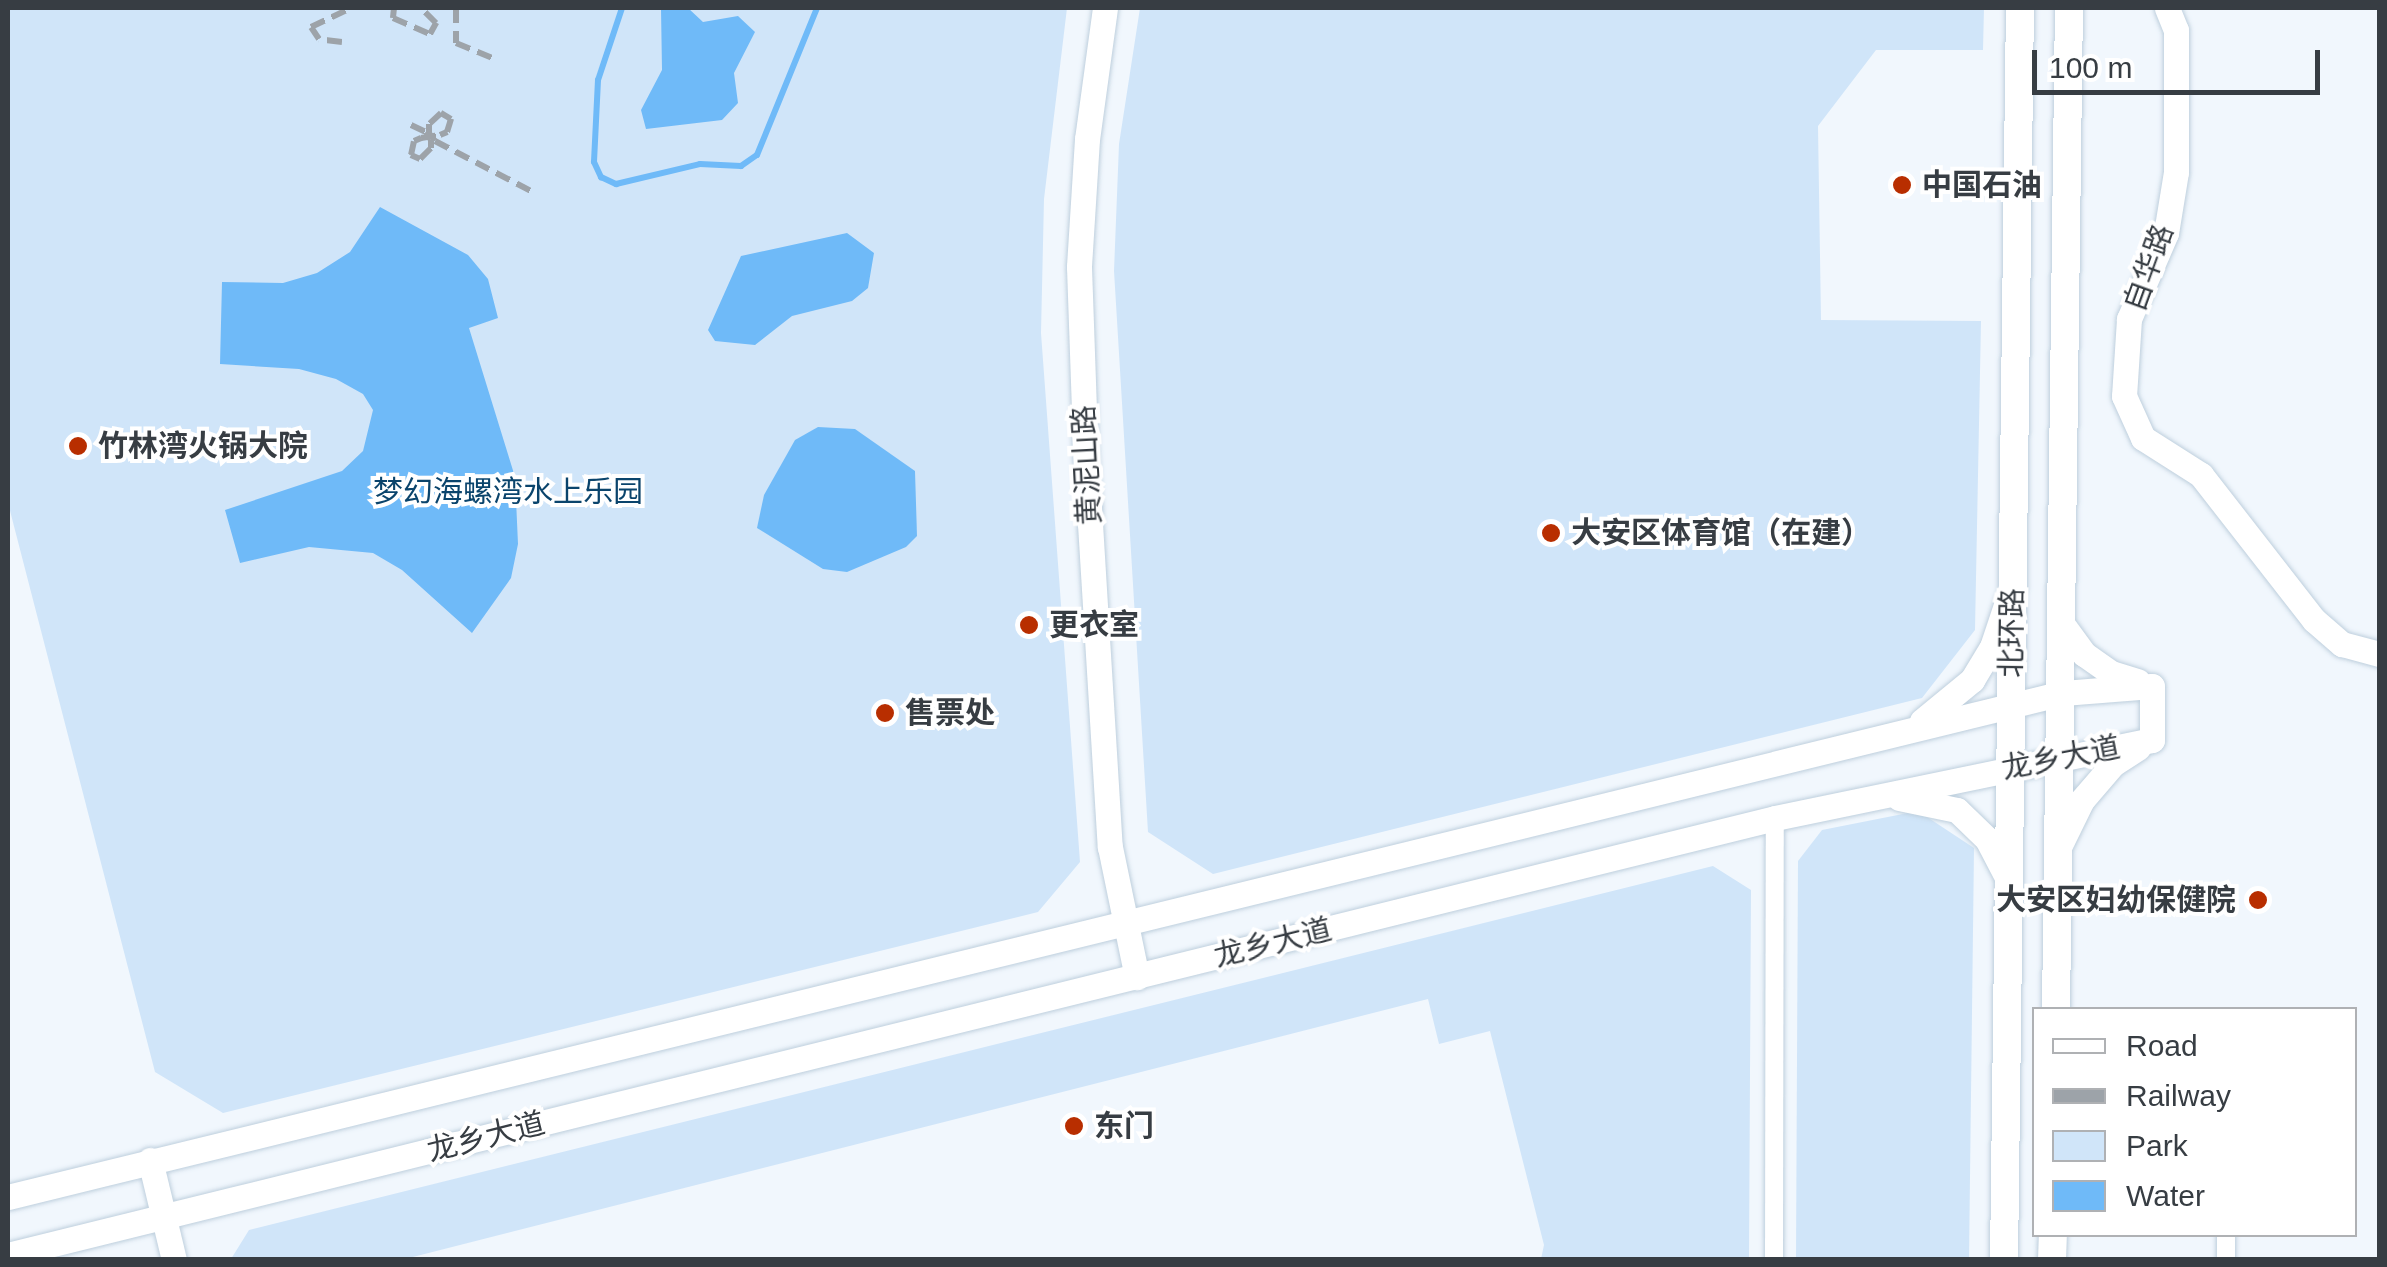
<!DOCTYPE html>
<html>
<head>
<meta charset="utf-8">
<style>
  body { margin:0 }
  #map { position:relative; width:2387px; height:1267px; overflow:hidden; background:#f1f7fd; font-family:Helvetica,"Noto Sans SC",sans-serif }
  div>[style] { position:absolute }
  .green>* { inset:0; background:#d0e5f9 }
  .water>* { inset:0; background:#6fbaf8 }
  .stream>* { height:6px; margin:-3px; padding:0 3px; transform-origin:3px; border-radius:3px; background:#6fbaf8 }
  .roads { filter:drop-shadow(0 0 2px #becfdd) drop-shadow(0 0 2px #becfdd) }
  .street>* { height:18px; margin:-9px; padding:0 9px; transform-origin:9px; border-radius:9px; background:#fff }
  .secondary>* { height:25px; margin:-12.5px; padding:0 12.5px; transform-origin:12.5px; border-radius:12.5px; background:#fff }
  .primary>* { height:28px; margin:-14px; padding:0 14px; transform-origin:14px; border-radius:14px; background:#fff }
  .rail>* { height:6px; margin-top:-3px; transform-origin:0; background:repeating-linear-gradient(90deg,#9da3a9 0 15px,transparent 0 23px) }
  .dots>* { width:28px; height:28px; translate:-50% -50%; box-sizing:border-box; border:5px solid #fff; border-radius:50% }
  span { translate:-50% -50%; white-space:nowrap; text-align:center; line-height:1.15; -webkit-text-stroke:8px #fff; paint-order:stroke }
  .poi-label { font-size:30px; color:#373d43; font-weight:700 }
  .left { translate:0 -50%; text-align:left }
  .right { translate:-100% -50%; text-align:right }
  .street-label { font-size:30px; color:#373d43 }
  .park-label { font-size:30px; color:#0a446c }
  .frame { position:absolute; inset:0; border:10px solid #373d43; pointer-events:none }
  .legend { position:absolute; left:2032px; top:1007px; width:325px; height:230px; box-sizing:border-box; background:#fff; border:2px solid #afb1b4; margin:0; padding:12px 18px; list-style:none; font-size:30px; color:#373d43 }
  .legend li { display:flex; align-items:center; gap:20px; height:50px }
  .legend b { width:50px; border:2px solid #afb1b4 }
  .scale { position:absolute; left:2032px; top:50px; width:288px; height:45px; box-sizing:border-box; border:5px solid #373d43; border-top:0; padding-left:12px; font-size:30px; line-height:35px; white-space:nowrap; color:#373d43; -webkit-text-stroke:8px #fff; paint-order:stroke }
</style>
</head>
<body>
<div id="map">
  <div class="green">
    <i style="clip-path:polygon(8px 8px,1067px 8px,1044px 199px,1041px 333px,1080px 862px,1038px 912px,223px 1113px,155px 1072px,8px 503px)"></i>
    <i style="clip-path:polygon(1140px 8px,1984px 8px,1983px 50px,1876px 50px,1818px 126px,1821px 320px,1981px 321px,1975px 630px,1922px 698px,1213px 874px,1148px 832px,1114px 271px,1119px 144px)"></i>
    <i style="clip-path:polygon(1918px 811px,1974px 848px,1969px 1259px,1796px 1260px,1798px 861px,1822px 830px)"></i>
    <i style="clip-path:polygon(1713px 866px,1751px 890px,1749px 1259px,1541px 1259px,1544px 1245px,1490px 1031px,1439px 1044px,1428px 999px,405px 1259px,231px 1259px,249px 1230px)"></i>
  </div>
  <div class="water">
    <i style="clip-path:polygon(688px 8px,703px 22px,738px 16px,755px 32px,734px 73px,738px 103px,722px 120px,646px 129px,641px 110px,662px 70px,661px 9px)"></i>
    <i style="clip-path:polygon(380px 207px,468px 255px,488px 279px,498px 318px,469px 328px,515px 477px,518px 544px,511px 578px,472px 633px,402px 570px,373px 553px,309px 547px,240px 563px,225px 510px,342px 471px,363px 451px,373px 410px,363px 394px,336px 379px,299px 369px,220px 364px,222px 282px,283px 283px,317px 273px,350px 252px)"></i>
    <i style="clip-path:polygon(847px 233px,874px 253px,868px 288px,852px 301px,792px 316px,755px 345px,715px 341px,708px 330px,741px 256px)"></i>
    <i style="clip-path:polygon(818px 427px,855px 429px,915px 471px,917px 536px,906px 547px,847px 572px,823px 569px,757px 528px,764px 495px,795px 440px)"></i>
  </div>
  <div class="stream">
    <i style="left:622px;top:8px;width:76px;rotate:108.4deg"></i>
    <i style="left:598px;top:80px;width:82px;rotate:92.8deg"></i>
    <i style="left:594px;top:162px;width:17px;rotate:65deg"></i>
    <i style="left:601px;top:177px;width:17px;rotate:25deg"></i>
    <i style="left:616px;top:184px;width:86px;rotate:-13.4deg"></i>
    <i style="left:700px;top:164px;width:41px;rotate:2.8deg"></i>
    <i style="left:741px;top:166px;width:19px;rotate:-35deg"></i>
    <i style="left:757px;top:155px;width:159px;rotate:-67.8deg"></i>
  </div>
  <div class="roads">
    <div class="street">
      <i style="left:1774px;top:1260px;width:442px;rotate:-89.9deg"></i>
      <i style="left:2226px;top:1260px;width:26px;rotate:-90deg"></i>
    </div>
    <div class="secondary">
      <i style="left:1105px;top:8px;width:132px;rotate:97.8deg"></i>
      <i style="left:1087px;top:139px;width:128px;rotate:93.6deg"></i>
      <i style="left:1079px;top:267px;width:175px;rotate:88deg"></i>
      <i style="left:1085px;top:442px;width:406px;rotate:86.5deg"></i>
      <i style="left:1110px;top:847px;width:133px;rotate:78.3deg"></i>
      <i style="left:2167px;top:8px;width:24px;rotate:68deg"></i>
      <i style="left:2176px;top:30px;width:142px;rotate:90deg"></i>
      <i style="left:2176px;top:172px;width:62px;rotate:99.3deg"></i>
      <i style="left:2166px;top:233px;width:94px;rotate:113.3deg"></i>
      <i style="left:2129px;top:319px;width:77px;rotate:93.7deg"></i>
      <i style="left:2124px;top:396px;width:46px;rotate:65.7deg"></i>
      <i style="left:2143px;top:438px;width:69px;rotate:32.5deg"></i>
      <i style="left:2201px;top:475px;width:184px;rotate:52.1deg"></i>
      <i style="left:2314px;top:620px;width:37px;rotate:41deg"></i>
      <i style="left:2342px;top:644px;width:39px;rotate:15deg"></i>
      <i style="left:2063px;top:625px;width:36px;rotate:54deg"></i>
      <i style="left:2084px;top:654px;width:33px;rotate:35deg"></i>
      <i style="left:2111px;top:673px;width:28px;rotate:17deg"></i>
      <i style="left:1922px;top:721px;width:65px;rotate:-39.4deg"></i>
      <i style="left:1972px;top:680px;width:39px;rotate:-59deg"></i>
      <i style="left:1992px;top:647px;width:51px;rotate:-71.6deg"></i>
      <i style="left:1899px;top:798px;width:59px;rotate:11.7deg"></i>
      <i style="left:1957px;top:810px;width:42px;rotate:44deg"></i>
      <i style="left:1987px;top:839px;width:47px;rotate:62.4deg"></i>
      <i style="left:2059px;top:847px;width:52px;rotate:-63.9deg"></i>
      <i style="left:2082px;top:800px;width:48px;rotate:-49.3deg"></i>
      <i style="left:2113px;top:764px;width:30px;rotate:-33deg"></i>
      <i style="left:150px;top:1160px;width:103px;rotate:76.5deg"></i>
      <i style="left:8px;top:1197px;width:2116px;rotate:-13.78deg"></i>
      <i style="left:2063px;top:693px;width:89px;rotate:-4.5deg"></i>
      <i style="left:8px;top:1255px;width:1820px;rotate:-13.89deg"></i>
      <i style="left:1775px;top:818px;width:385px;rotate:-11.7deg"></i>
      <i style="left:2152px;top:740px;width:54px;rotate:-90deg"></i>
    </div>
    <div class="primary">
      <i style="left:2056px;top:1010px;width:1002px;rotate:-89.26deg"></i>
      <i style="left:2004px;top:1260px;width:1252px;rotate:-89.27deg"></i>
      <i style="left:2052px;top:1260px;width:26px;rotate:-88deg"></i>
    </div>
  </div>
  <div class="rail">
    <i style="left:394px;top:8px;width:10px;rotate:96deg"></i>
    <i style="left:393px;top:18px;width:40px;rotate:23.4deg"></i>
    <i style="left:430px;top:34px;width:13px;rotate:-61deg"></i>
    <i style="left:436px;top:23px;width:21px;rotate:-135deg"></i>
    <i style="left:456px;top:8px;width:35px;rotate:90deg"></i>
    <i style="left:456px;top:43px;width:44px;rotate:22.5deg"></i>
    <i style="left:342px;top:42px;width:23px;rotate:-173deg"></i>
    <i style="left:319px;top:39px;width:14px;rotate:-124deg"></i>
    <i style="left:311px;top:27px;width:44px;rotate:-25.4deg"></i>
    <i style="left:411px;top:125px;width:17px;rotate:25deg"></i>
    <i style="left:426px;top:132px;width:9px;rotate:58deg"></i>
    <i style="left:431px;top:140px;width:8px;rotate:90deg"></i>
    <i style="left:431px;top:148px;width:16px;rotate:135deg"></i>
    <i style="left:420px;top:159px;width:10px;rotate:-156deg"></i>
    <i style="left:411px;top:155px;width:14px;rotate:-78deg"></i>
    <i style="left:414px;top:141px;width:8px;rotate:-23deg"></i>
    <i style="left:421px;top:138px;width:19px;rotate:-9deg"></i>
    <i style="left:440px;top:135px;width:8px;rotate:-23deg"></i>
    <i style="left:447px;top:132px;width:14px;rotate:-73deg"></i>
    <i style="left:451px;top:119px;width:12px;rotate:-149deg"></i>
    <i style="left:441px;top:113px;width:16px;rotate:137deg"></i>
    <i style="left:429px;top:124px;width:9px;rotate:90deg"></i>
    <i style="left:429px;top:133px;width:6px;rotate:59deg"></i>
    <i style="left:432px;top:138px;width:4px;rotate:45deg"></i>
    <i style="left:435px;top:141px;width:110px;rotate:27.5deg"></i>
  </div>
  <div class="dots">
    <i style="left:1902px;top:185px;background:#b82e00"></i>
    <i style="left:78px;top:446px;background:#b82e00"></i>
    <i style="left:1551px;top:533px;background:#b82e00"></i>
    <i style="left:1029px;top:625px;background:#b82e00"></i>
    <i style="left:885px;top:713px;background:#b82e00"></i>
    <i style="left:2258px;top:900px;background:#b82e00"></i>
    <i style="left:1074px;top:1126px;background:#b82e00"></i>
  </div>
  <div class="poi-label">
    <span class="left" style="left:1922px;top:185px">中国石油</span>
    <span class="left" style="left:98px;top:446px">竹林湾火锅大院</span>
    <span class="left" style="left:1571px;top:533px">大安区体育馆（在建）</span>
    <span class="left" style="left:1049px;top:625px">更衣室</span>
    <span class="left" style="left:905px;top:713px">售票处</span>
    <span class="right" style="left:2236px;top:900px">大安区妇幼保健院</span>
    <span class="left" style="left:1094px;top:1126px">东门</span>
  </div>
  <div class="street-label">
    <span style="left:2149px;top:268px;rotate:-70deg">自华路</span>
    <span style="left:1087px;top:465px;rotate:-93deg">黄泥山路</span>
    <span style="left:2012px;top:633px;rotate:-89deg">北环路</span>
    <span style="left:2061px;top:758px;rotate:-11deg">龙乡大道</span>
    <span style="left:1273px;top:943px;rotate:-14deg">龙乡大道</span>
    <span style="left:486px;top:1137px;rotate:-14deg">龙乡大道</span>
  </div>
  <div class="park-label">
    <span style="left:508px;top:492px">梦幻海螺湾水上乐园</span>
  </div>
  <div class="frame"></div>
  <ul class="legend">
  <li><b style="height:12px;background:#fff"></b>Road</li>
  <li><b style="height:12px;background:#9da3a9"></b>Railway</li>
  <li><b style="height:28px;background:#d0e5f9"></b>Park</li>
  <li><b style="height:28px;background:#6fbaf8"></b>Water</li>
  </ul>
  <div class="scale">100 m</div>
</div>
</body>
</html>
